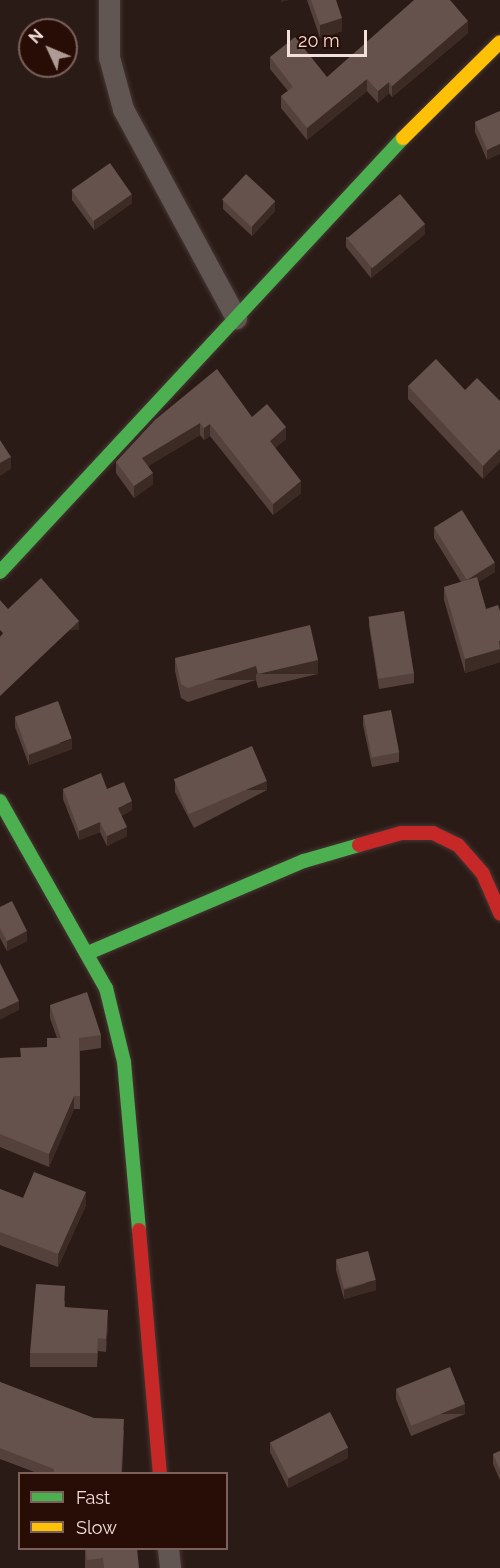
<!DOCTYPE html>
<html>
<head>
<meta charset="utf-8">
<style>
  body { margin:0 }
  #map { position:relative; width:500px; height:1568px; overflow:hidden; background:#2b1b16; font-family:Raleway,sans-serif }
  div>[style] { position:absolute }
  .roads { filter:drop-shadow(0 0 2px #443633) drop-shadow(0 0 2px #443633) }
  .street>* { height:21px; margin:-10.5px; padding:0 10.5px; transform-origin:10.5px; border-radius:10.5px; background:#625652 }
  .fast>* { height:14px; margin:-7px; padding:0 7px; transform-origin:7px; border-radius:7px; background:#4caf50 }
  .slow>* { height:14px; margin:-7px; padding:0 7px; transform-origin:7px; border-radius:7px; background:#ffc107 }
  .jam>* { height:14px; margin:-7px; padding:0 7px; transform-origin:7px; border-radius:7px; background:#c62828 }
  .wall>* { inset:0; background:#54413b; transform-origin:0 0 }
  .shaded-wall>* { inset:0; background:#3c2b25; transform-origin:0 0 }
  .building>* { inset:0; background:#65524c; transform-origin:0 0 }
  span { translate:-50% -50%; white-space:nowrap; text-align:center; line-height:1.15; -webkit-text-stroke:6px #280d06; paint-order:stroke }
  .legend { position:absolute; left:18px; top:1472px; width:210px; height:78px; box-sizing:border-box; background:#280d06; border:2px solid #7a615b; margin:0; padding:8px 10px; list-style:none; font-size:18px; color:#f4e0da }
  .legend li { display:flex; align-items:center; gap:12px; height:30px }
  .legend b { width:30px; border:2px solid #7a615b }
  .north { position:absolute; left:18px; top:18px; width:60px; height:60px; box-sizing:border-box; background:#280d06; border:2px solid #7a615b; border-radius:50%; rotate:314deg; font-size:16px; font-weight:700; line-height:24px; text-align:center; color:#f4e0da }
  .north::after { content:''; display:block; margin:auto; width:21px; height:27px; background:#ae9b95; clip-path:polygon(50% 0,100% 100%,50% 72%,0 100%) }
  .scale { position:absolute; left:287px; top:30px; width:80px; height:27px; box-sizing:border-box; border:3px solid #f4e0da; border-top:0; padding-left:8px; font-size:18px; line-height:21px; white-space:nowrap; color:#f4e0da; -webkit-text-stroke:4px #280d06; paint-order:stroke }
</style>
</head>
<body>
<div id="map">
  <div class="roads">
    <div class="street">
      <i style="left:109px;top:0;width:57px;rotate:90deg"></i>
      <i style="left:109px;top:57px;width:54px;rotate:74.9deg"></i>
      <i style="left:123px;top:109px;width:238px;rotate:61.6deg"></i>
      <i style="left:168px;top:1548px;width:20px;rotate:84deg"></i>
    </div>
    <div class="fast">
      <i style="left:0;top:572px;width:592px;rotate:-47.12deg"></i>
      <i style="left:0;top:801px;width:215px;rotate:60.5deg"></i>
      <i style="left:106px;top:988px;width:76px;rotate:76.3deg"></i>
      <i style="left:124px;top:1062px;width:169px;rotate:84.9deg"></i>
      <i style="left:88px;top:953px;width:235px;rotate:-23.1deg"></i>
      <i style="left:304px;top:861px;width:57px;rotate:-16.2deg"></i>
    </div>
    <div class="slow">
      <i style="left:403px;top:138px;width:136px;rotate:-44.7deg"></i>
    </div>
    <div class="jam">
      <i style="left:359px;top:845px;width:44px;rotate:-15.9deg"></i>
      <i style="left:401px;top:833px;width:32px"></i>
      <i style="left:433px;top:833px;width:28px;rotate:26deg"></i>
      <i style="left:458px;top:845px;width:38px;rotate:49deg"></i>
      <i style="left:483px;top:874px;width:43px;rotate:66.4deg"></i>
      <i style="left:139px;top:1230px;width:245px;rotate:85.1deg"></i>
    </div>
  </div>
  <div class="wall">
    <i style="clip-path:polygon(307px 0,336px 0,342px 31px,320px 38px)"></i>
    <i style="clip-path:polygon(468px 33px,392px 97px,389px 93px,378px 103px,367px 91px,307px 140px,281px 108px,281px 96px,288px 91px,270px 69px,270px 57px,327px 77px)"></i>
    <i style="clip-path:polygon(500px 111px,487px 160px,475px 132px,475px 122px)"></i>
    <i style="clip-path:polygon(72px 190px,132px 203px,94px 230px,72px 200px)"></i>
    <i style="clip-path:polygon(223px 200px,275px 211px,252px 236px,223px 209px)"></i>
    <i style="clip-path:polygon(425px 234px,371px 278px,346px 247px,346px 237px)"></i>
    <i style="clip-path:polygon(408px 386px,465px 390px,500px 401px,483px 479px,408px 399px)"></i>
    <i style="clip-path:polygon(252px 417px,286px 439px,275px 448px,301px 493px,273px 515px,210px 436px,204px 440px,200px 435px,148px 466px,153px 484px,134px 498px,116px 473px,116px 462px,156px 419px)"></i>
    <i style="clip-path:polygon(434px 528px,495px 572px,478px 582px,486px 609px,500px 611px,500px 662px,465px 673px,444px 600px,444px 587px,461px 582px,434px 538px)"></i>
    <i style="clip-path:polygon(369px 617px,414px 673px,414px 683px,379px 689px,369px 626px)"></i>
    <i style="clip-path:polygon(175px 658px,318px 674px,258px 688px,256px 680px,188px 702px,181px 698px,175px 671px)"></i>
    <i style="clip-path:polygon(363px 715px,399px 752px,399px 762px,372px 767px,363px 725px)"></i>
    <i style="clip-path:polygon(15px 718px,72px 749px,29px 765px,15px 727px)"></i>
    <i style="clip-path:polygon(175px 783px,267px 790px,194px 828px,175px 792px)"></i>
    <i style="clip-path:polygon(63px 789px,107px 789px,132px 810px,121px 816px,127px 836px,107px 846px,100px 832px,79px 840px,63px 799px)"></i>
    <i style="clip-path:polygon(0 907px,27px 941px,7px 951px,0 938px)"></i>
    <i style="clip-path:polygon(50px 1005px,101px 1035px,101px 1048px,80px 1051px,80px 1109px,74px 1109px,49px 1167px,0 1147px,0 1058px,20px 1057px,47px 1047px,57px 1038px,50px 1018px)"></i>
    <i style="clip-path:polygon(0 1189px,23px 1198px,86px 1205px,58px 1267px,0 1245px)"></i>
    <i style="clip-path:polygon(336px 1260px,376px 1290px,344px 1299px,336px 1270px)"></i>
    <i style="clip-path:polygon(65px 1300px,65px 1307px,108px 1324px,106px 1352px,98px 1351px,97px 1367px,30px 1367px,30px 1353px)"></i>
    <i style="clip-path:polygon(0 1382px,124px 1430px,122px 1473px,37px 1473px,0 1459px)"></i>
    <i style="clip-path:polygon(396px 1389px,465px 1414px,411px 1436px,396px 1399px)"></i>
    <i style="clip-path:polygon(270px 1442px,348px 1458px,288px 1488px,270px 1452px)"></i>
    <i style="clip-path:polygon(500px 1451px,500px 1480px,493px 1464px,493px 1454px)"></i>
    <i style="left:85px;top:1548px;width:52px;height:20px"></i>
  </div>
  <div class="shaded-wall">
    <i style="clip-path:polygon(281px 0,290px 0,281px 2px)"></i>
    <i style="clip-path:polygon(342px 18px,342px 31px,320px 38px,320px 25px)"></i>
    <i style="clip-path:polygon(468px 21px,468px 33px,392px 97px,392px 86px)"></i>
    <i style="clip-path:polygon(367px 79px,367px 91px,307px 140px,307px 128px)"></i>
    <i style="clip-path:polygon(389px 82px,389px 93px,378px 103px,378px 91px)"></i>
    <i style="clip-path:polygon(500px 144px,500px 154px,487px 160px,487px 150px)"></i>
    <i style="clip-path:polygon(132px 194px,132px 203px,94px 230px,94px 220px)"></i>
    <i style="clip-path:polygon(275px 201px,275px 211px,252px 236px,252px 226px)"></i>
    <i style="clip-path:polygon(425px 224px,425px 234px,371px 278px,371px 268px)"></i>
    <i style="clip-path:polygon(200px 423px,200px 435px,142px 470px,142px 458px)"></i>
    <i style="clip-path:polygon(210px 424px,210px 436px,204px 440px,204px 428px)"></i>
    <i style="clip-path:polygon(286px 427px,286px 439px,270px 452px,270px 441px)"></i>
    <i style="clip-path:polygon(500px 449px,500px 462px,483px 479px,483px 466px)"></i>
    <i style="clip-path:polygon(11px 457px,11px 469px,0 476px,0 463px)"></i>
    <i style="clip-path:polygon(153px 473px,153px 484px,134px 498px,134px 486px)"></i>
    <i style="clip-path:polygon(301px 481px,301px 493px,273px 515px,273px 504px)"></i>
    <i style="clip-path:polygon(495px 562px,495px 572px,466px 589px,466px 579px)"></i>
    <i style="left:79px;top:621px;width:9px;height:109px;rotate:90deg"></i>
    <i style="clip-path:polygon(500px 641px,500px 662px,465px 673px,465px 659px)"></i>
    <i style="left:318px;top:660px;width:14px;height:62px;rotate:90deg"></i>
    <i style="left:256px;top:666px;width:14px;height:71px;rotate:90deg"></i>
    <i style="clip-path:polygon(72px 739px,72px 749px,29px 765px,29px 755px)"></i>
    <i style="left:267px;top:781px;width:9px;height:82px;rotate:90deg"></i>
    <i style="clip-path:polygon(132px 801px,132px 810px,118px 817px,118px 808px)"></i>
    <i style="clip-path:polygon(100px 822px,100px 832px,79px 840px,79px 831px)"></i>
    <i style="clip-path:polygon(127px 827px,127px 836px,107px 846px,107px 836px)"></i>
    <i style="clip-path:polygon(27px 931px,27px 941px,7px 951px,7px 941px)"></i>
    <i style="clip-path:polygon(19px 1001px,19px 1010px,0 1020px,0 1010px)"></i>
    <i style="clip-path:polygon(74px 1096px,74px 1109px,49px 1167px,49px 1154px)"></i>
    <i style="clip-path:polygon(86px 1192px,86px 1205px,58px 1267px,58px 1254px)"></i>
    <i style="clip-path:polygon(376px 1280px,376px 1290px,344px 1299px,344px 1290px)"></i>
    <i style="clip-path:polygon(108px 1310px,108px 1324px,106px 1352px,106px 1339px)"></i>
    <i style="left:465px;top:1404px;width:10px;height:58px;rotate:90deg"></i>
    <i style="clip-path:polygon(348px 1448px,348px 1458px,288px 1488px,288px 1479px)"></i>
  </div>
  <div class="building">
    <i style="clip-path:polygon(311px 0,336px 0,342px 18px,320px 25px)"></i>
    <i style="clip-path:polygon(414px 0,450px 0,468px 21px,392px 86px,389px 82px,378px 91px,367px 79px,307px 128px,281px 96px,293px 87px,270px 57px,295px 37px,327px 77px)"></i>
    <i style="clip-path:polygon(500px 111px,500px 144px,487px 150px,475px 122px)"></i>
    <i style="left:110px;top:163px;width:38px;height:47px;rotate:55deg"></i>
    <i style="left:246px;top:174px;width:40px;height:35px;rotate:43deg"></i>
    <i style="left:400px;top:194px;width:39px;height:69px;rotate:50deg"></i>
    <i style="clip-path:polygon(436px 359px,465px 390px,477px 378px,500px 401px,500px 449px,483px 466px,408px 386px)"></i>
    <i style="clip-path:polygon(217px 369px,252px 417px,267px 404px,286px 427px,270px 441px,301px 481px,273px 504px,210px 424px,204px 428px,200px 423px,142px 458px,153px 473px,134px 486px,116px 462px,156px 419px)"></i>
    <i style="clip-path:polygon(0 440px,11px 457px,0 463px)"></i>
    <i style="left:462px;top:510px;width:62px;height:33px;rotate:58deg"></i>
    <i style="clip-path:polygon(477px 577px,486px 609px,498px 605px,500px 611px,500px 641px,499px 641px,500px 649px,465px 659px,444px 587px)"></i>
    <i style="clip-path:polygon(41px 578px,79px 621px,0 696px,0 637px,3px 633px,0 630px,0 600px,8px 609px)"></i>
    <i style="left:404px;top:611px;width:63px;height:36px;rotate:81deg"></i>
    <i style="clip-path:polygon(310px 625px,318px 660px,258px 674px,256px 666px,188px 688px,181px 684px,175px 658px)"></i>
    <i style="left:58px;top:701px;width:40px;height:46px;rotate:70deg"></i>
    <i style="left:391px;top:710px;width:43px;height:28px;rotate:79deg"></i>
    <i style="left:252px;top:746px;width:38px;height:85px;rotate:67deg"></i>
    <i style="clip-path:polygon(101px 773px,107px 789px,124px 782px,132px 801px,118px 808px,127px 827px,107px 836px,100px 822px,79px 831px,63px 789px)"></i>
    <i style="clip-path:polygon(12px 901px,27px 931px,7px 941px,0 928px,0 907px)"></i>
    <i style="clip-path:polygon(0 963px,19px 1001px,0 1010px)"></i>
    <i style="clip-path:polygon(87px 992px,101px 1035px,79px 1038px,80px 1096px,74px 1096px,49px 1154px,0 1134px,0 1058px,21px 1057px,20px 1048px,47px 1047px,47px 1038px,61px 1038px,50px 1005px)"></i>
    <i style="clip-path:polygon(34px 1172px,86px 1192px,58px 1254px,0 1232px,0 1189px,23px 1198px)"></i>
    <i style="left:368px;top:1251px;width:30px;height:33px;rotate:75deg"></i>
    <i style="clip-path:polygon(36px 1284px,65px 1286px,64px 1307px,108px 1310px,106px 1339px,98px 1338px,97px 1353px,30px 1353px)"></i>
    <i style="left:450px;top:1367px;width:40px;height:58px;rotate:68deg"></i>
    <i style="clip-path:polygon(0 1382px,94px 1418px,124px 1419px,121px 1473px,54px 1473px,54px 1469px,0 1448px)"></i>
    <i style="left:330px;top:1412px;width:40px;height:67px;rotate:63deg"></i>
    <i style="clip-path:polygon(500px 1451px,500px 1470px,493px 1454px)"></i>
    <i style="clip-path:polygon(86px 1548px,137px 1548px,139px 1568px,104px 1568px,103px 1558px,87px 1560px)"></i>
  </div>
  <ul class="legend">
  <li><b style="height:8px;background:#4caf50"></b>Fast</li>
  <li><b style="height:8px;background:#ffc107"></b>Slow</li>
  </ul>
  <div class="north">N</div>
  <div class="scale">20 m</div>
</div>
</body>
</html>
